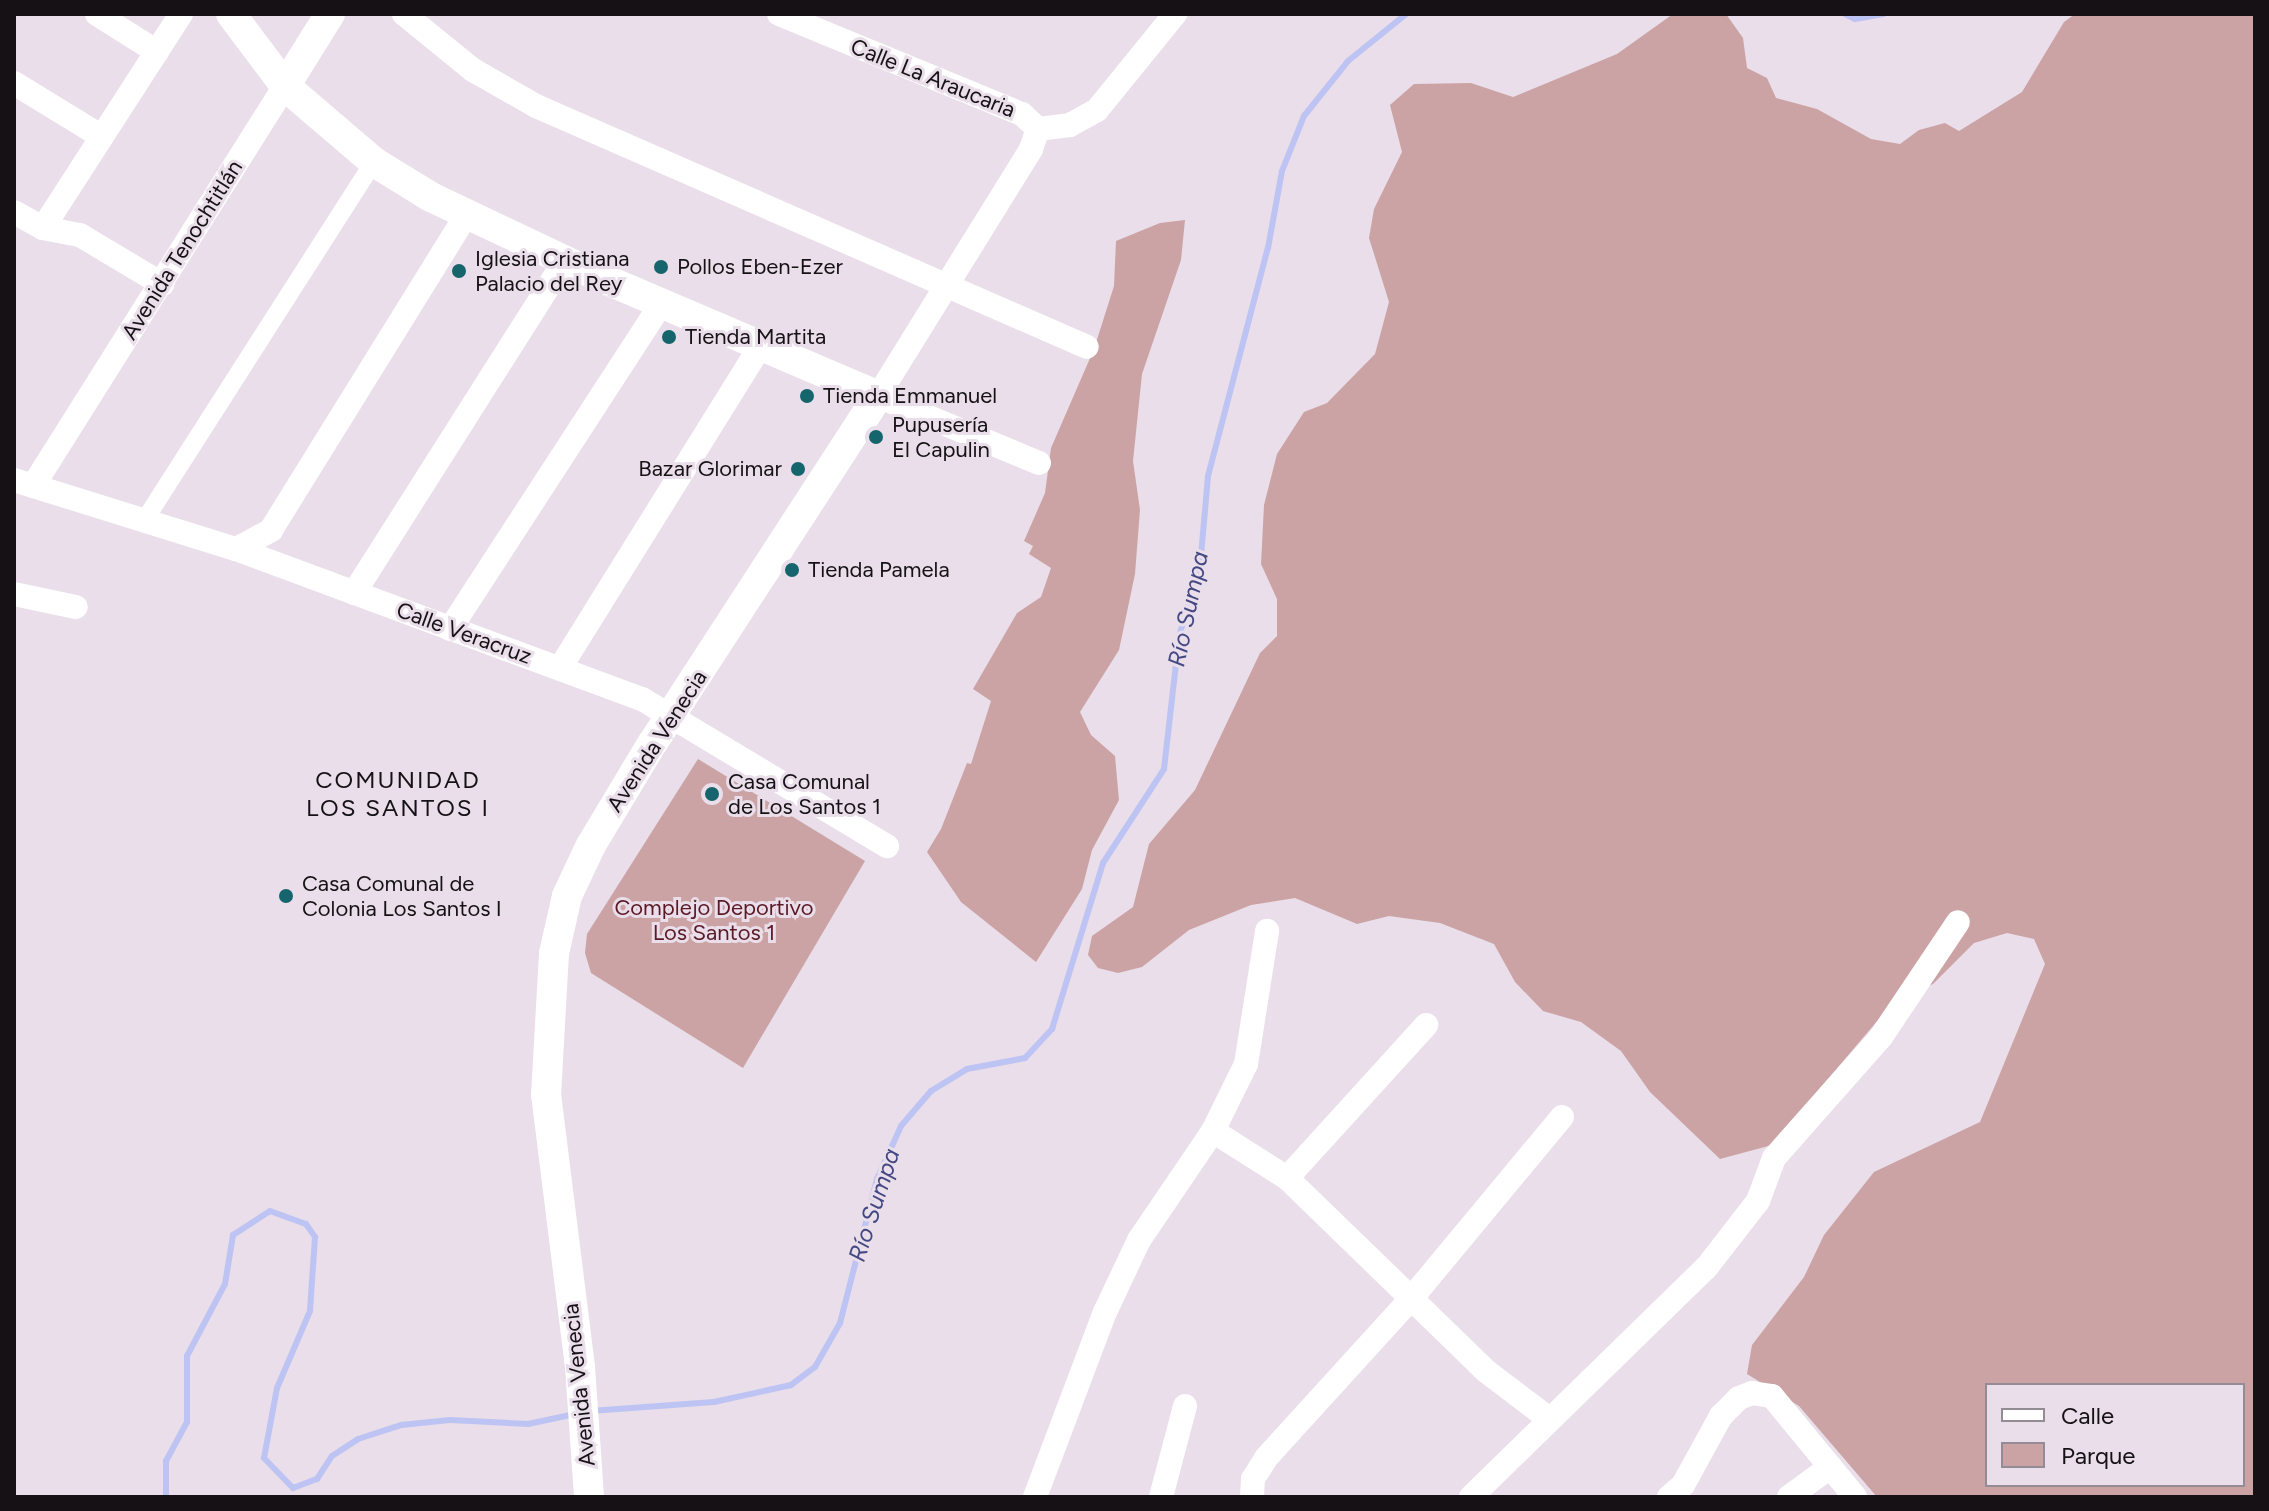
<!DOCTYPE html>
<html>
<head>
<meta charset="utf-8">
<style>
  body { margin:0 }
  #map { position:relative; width:2269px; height:1511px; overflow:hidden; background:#e9dee9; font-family:Figtree,sans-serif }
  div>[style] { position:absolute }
  .green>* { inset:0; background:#cba3a5 }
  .stream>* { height:6px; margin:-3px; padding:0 3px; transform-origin:3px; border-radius:3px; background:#bdc4f3 }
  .pedestrian>* { height:18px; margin:-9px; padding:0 9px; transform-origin:9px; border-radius:9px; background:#fff }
  .minor>* { height:24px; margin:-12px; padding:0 12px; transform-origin:12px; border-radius:12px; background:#fff }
  .tertiary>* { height:30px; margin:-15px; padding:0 15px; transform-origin:15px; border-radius:15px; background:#fff }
  .dots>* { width:22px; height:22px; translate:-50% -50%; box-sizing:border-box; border:4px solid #e9dee9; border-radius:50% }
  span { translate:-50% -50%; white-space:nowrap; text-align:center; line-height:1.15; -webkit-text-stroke:6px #e9dee9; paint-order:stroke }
  .street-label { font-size:22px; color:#151115 }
  .poi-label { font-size:22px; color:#151115 }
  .left { translate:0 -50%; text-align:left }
  .right { translate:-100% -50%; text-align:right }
  .park-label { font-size:22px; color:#5b1925 }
  .water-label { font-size:24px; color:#434883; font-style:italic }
  .neighbourhood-label { font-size:24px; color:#151115; letter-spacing:2px }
  .frame { position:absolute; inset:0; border:16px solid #151115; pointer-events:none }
  .legend { position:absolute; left:1985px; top:1383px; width:260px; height:104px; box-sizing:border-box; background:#e9dee9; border:2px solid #948c94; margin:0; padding:10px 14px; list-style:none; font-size:24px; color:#151115 }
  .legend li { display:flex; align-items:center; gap:16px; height:40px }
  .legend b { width:40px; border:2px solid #948c94 }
</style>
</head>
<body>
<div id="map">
  <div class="green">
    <i style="clip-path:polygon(evenodd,1673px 14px,1726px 14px,1743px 38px,1747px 68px,1767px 78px,1776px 98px,1817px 109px,1871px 139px,1900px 144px,1919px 130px,1945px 123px,1959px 131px,2022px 92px,2064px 22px,2075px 14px,2255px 14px,2255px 1497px,1877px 1497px,1799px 1406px,1747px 1374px,1752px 1345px,1804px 1277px,1824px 1235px,1874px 1172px,1980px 1122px,2045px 964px,2034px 939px,2007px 933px,1974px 943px,1933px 984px,1895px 1000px,1772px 1145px,1720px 1159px,1650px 1092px,1621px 1051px,1581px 1022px,1543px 1011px,1515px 982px,1494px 944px,1440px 923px,1389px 916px,1357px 924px,1295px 898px,1251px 905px,1189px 930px,1142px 967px,1118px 973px,1098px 968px,1088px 955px,1092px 936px,1133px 907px,1149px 844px,1195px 790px,1260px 653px,1277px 636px,1277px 599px,1261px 564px,1264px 505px,1277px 454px,1304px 412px,1327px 403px,1375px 354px,1389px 302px,1369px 238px,1374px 209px,1402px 152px,1390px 105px,1414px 84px,1471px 83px,1513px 97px,1617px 54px,1673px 14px,1987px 1385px,2243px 1385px,2243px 1485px,1987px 1485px,1987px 1385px)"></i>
    <i style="clip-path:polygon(1185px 220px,1181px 260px,1142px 374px,1133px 461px,1140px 510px,1135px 574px,1119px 650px,1080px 712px,1091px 735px,1115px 756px,1119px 800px,1092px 850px,1082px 889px,1036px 962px,961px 902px,927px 852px,941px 829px,967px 763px,971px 764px,991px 701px,973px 689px,1017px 613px,1041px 597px,1051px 568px,1029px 554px,1033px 546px,1024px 541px,1045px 493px,1051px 448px,1094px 349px,1114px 286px,1116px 241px,1160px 223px)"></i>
    <i style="clip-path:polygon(698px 759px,865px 861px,743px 1068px,591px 973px,585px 953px,587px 934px)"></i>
  </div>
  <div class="stream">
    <i style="left:1845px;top:14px;width:11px;rotate:27deg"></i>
    <i style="left:1855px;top:19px;width:29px;rotate:-10deg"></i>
    <i style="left:590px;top:1411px;width:124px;rotate:-4.2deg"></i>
    <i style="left:714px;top:1402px;width:79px;rotate:-12.4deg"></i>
    <i style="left:791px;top:1385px;width:30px;rotate:-37deg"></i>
    <i style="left:815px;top:1367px;width:51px;rotate:-60.4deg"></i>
    <i style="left:840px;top:1323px;width:149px;rotate:-75.6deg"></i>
    <i style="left:877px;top:1179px;width:58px;rotate:-65.6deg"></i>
    <i style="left:901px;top:1126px;width:46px;rotate:-49.4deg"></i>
    <i style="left:931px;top:1091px;width:42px;rotate:-31.4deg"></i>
    <i style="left:967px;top:1069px;width:59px;rotate:-10.7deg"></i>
    <i style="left:1025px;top:1058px;width:40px;rotate:-47deg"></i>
    <i style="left:1052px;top:1029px;width:174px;rotate:-72.9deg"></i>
    <i style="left:1103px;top:863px;width:112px;rotate:-57deg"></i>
    <i style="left:1164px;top:769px;width:133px;rotate:-83.5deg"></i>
    <i style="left:1179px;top:637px;width:84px;rotate:-74.8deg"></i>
    <i style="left:1201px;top:556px;width:80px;rotate:-85deg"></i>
    <i style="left:1208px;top:476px;width:236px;rotate:-75.3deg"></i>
    <i style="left:1268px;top:248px;width:78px;rotate:-79.7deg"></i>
    <i style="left:1282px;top:171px;width:59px;rotate:-68.2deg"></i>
    <i style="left:1304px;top:116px;width:70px;rotate:-51.3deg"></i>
    <i style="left:1348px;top:61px;width:75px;rotate:-39deg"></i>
    <i style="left:166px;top:1497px;width:36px;rotate:-90deg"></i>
    <i style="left:166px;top:1461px;width:44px;rotate:-61.7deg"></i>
    <i style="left:187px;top:1422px;width:66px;rotate:-90deg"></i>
    <i style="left:187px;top:1356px;width:81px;rotate:-62.2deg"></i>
    <i style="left:225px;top:1284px;width:50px;rotate:-80.7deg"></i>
    <i style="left:233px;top:1235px;width:44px;rotate:-33deg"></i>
    <i style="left:270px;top:1211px;width:38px;rotate:20deg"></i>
    <i style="left:306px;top:1224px;width:16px;rotate:55deg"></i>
    <i style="left:315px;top:1237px;width:74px;rotate:93.9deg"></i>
    <i style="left:310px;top:1311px;width:84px;rotate:113.2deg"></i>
    <i style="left:277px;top:1388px;width:71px;rotate:100.5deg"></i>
    <i style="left:264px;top:1458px;width:42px;rotate:46deg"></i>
    <i style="left:293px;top:1488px;width:26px;rotate:-21deg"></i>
    <i style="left:317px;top:1479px;width:27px;rotate:-57deg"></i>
    <i style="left:332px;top:1456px;width:31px;rotate:-33deg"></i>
    <i style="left:358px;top:1439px;width:45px;rotate:-18deg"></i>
    <i style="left:401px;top:1425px;width:49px;rotate:-5.8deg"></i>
    <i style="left:450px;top:1420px;width:78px;rotate:2.9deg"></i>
    <i style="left:528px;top:1424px;width:48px;rotate:-12deg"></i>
  </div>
  <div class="pedestrian">
    <i style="left:146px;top:518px;width:423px;rotate:-57.4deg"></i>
  </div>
  <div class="minor">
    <i style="left:97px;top:14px;width:71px;rotate:32.3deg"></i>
    <i style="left:404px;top:14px;width:89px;rotate:39.1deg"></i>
    <i style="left:473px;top:70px;width:73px;rotate:29.7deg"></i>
    <i style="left:536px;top:106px;width:601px;rotate:23.62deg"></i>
    <i style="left:779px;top:14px;width:263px;rotate:22.4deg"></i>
    <i style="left:1022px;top:114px;width:22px;rotate:43deg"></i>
    <i style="left:14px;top:83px;width:103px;rotate:31.5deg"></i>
    <i style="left:14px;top:212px;width:33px;rotate:29deg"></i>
    <i style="left:43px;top:228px;width:38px;rotate:11deg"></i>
    <i style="left:80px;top:235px;width:96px;rotate:30.9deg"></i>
    <i style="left:43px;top:228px;width:255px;rotate:-57.2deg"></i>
    <i style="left:1039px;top:463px;width:174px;rotate:-157.4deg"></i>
    <i style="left:878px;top:396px;width:291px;rotate:-58.2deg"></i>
    <i style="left:1031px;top:149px;width:21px;rotate:-71deg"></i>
    <i style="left:1038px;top:129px;width:32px;rotate:-7deg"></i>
    <i style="left:1070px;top:125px;width:31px;rotate:-29deg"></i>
    <i style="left:1097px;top:110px;width:124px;rotate:-50.9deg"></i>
    <i style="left:14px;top:480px;width:232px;rotate:17.3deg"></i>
    <i style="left:236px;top:549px;width:433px;rotate:20.3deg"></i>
    <i style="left:642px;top:699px;width:286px;rotate:31deg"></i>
    <i style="left:33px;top:486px;width:473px;rotate:-57.8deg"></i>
    <i style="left:236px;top:549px;width:40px;rotate:-28deg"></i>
    <i style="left:271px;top:530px;width:370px;rotate:-58.2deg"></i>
    <i style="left:354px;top:593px;width:394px;rotate:-57.6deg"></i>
    <i style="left:14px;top:594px;width:63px;rotate:11.8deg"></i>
    <i style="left:450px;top:629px;width:390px;rotate:-57deg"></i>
    <i style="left:560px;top:668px;width:383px;rotate:-58.1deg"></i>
    <i style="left:1213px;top:1131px;width:88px;rotate:32.4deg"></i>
    <i style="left:1287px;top:1178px;width:277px;rotate:44.1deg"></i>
    <i style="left:1486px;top:1371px;width:78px;rotate:37.2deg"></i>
    <i style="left:1287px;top:1178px;width:207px;rotate:-47.7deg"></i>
    <i style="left:1035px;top:1497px;width:198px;rotate:-69.3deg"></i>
    <i style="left:1105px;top:1312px;width:80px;rotate:-64.7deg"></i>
    <i style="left:1139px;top:1240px;width:132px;rotate:-55.8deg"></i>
    <i style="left:1213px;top:1131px;width:75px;rotate:-63.8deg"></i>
    <i style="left:1246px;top:1064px;width:135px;rotate:-81deg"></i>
    <i style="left:1161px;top:1497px;width:94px;rotate:-75.2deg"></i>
    <i style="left:1252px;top:1497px;width:18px;rotate:-87deg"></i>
    <i style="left:1253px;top:1479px;width:25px;rotate:-58deg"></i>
    <i style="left:1266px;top:1458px;width:214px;rotate:-47.7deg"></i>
    <i style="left:1410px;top:1300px;width:238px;rotate:-50.3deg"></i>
    <i style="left:1471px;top:1497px;width:328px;rotate:-44.3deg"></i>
    <i style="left:1706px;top:1268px;width:85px;rotate:-52.2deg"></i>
    <i style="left:1758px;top:1201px;width:46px;rotate:-69.6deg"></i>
    <i style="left:1774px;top:1158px;width:162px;rotate:-48.5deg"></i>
    <i style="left:1881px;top:1037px;width:138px;rotate:-56.2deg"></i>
    <i style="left:1669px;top:1497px;width:18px;rotate:-41deg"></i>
    <i style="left:1683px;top:1485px;width:79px;rotate:-61.2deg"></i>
    <i style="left:1721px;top:1416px;width:25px;rotate:-45deg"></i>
    <i style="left:1739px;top:1398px;width:14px;rotate:-21deg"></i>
    <i style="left:1752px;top:1393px;width:20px;rotate:9deg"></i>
    <i style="left:1772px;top:1396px;width:131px;rotate:50.6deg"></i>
    <i style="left:1789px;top:1497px;width:51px;rotate:-36.2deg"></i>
  </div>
  <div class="tertiary">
    <i style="left:231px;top:14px;width:90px;rotate:53.1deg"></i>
    <i style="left:285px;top:86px;width:117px;rotate:40.5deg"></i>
    <i style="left:374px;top:162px;width:67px;rotate:31.6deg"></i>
    <i style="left:431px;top:197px;width:182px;rotate:25.4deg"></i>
    <i style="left:595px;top:275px;width:308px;rotate:23.1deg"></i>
    <i style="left:878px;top:396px;width:413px;rotate:123deg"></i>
    <i style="left:653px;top:742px;width:120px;rotate:121deg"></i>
    <i style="left:591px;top:845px;width:56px;rotate:115.2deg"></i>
    <i style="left:567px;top:896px;width:58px;rotate:102.8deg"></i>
    <i style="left:554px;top:953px;width:141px;rotate:93.2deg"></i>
    <i style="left:546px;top:1094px;width:275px;rotate:82.9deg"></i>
    <i style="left:580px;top:1367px;width:130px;rotate:86deg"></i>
    <i style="left:285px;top:86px;width:85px;rotate:-58deg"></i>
  </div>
  <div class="dots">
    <i style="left:661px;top:267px;background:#16646c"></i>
    <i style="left:459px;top:271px;background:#16646c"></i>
    <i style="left:669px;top:337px;background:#16646c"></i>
    <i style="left:807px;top:396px;background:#16646c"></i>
    <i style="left:876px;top:437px;background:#16646c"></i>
    <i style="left:798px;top:469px;background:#16646c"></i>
    <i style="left:792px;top:570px;background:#16646c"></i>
    <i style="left:712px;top:794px;background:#16646c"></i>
    <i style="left:286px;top:896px;background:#16646c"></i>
  </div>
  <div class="street-label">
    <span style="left:933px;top:78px;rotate:22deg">Calle La Araucaria</span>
    <span style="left:182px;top:250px;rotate:-58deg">Avenida Tenochtitlán</span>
    <span style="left:464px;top:633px;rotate:20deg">Calle Veracruz</span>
    <span style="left:657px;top:741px;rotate:-57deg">Avenida Venecia</span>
    <span style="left:579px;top:1385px;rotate:-96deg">Avenida Venecia</span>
  </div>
  <div class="poi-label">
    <span class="left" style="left:475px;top:271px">Iglesia Cristiana<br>Palacio del Rey</span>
    <span class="left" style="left:677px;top:267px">Pollos Eben-Ezer</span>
    <span class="left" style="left:685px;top:337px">Tienda Martita</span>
    <span class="left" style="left:823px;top:396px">Tienda Emmanuel</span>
    <span class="left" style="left:892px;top:437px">Pupusería<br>El Capulin</span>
    <span class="right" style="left:782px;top:469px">Bazar Glorimar</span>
    <span class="left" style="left:808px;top:570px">Tienda Pamela</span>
    <span class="left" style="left:728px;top:794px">Casa Comunal<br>de Los Santos 1</span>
    <span class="left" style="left:302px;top:896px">Casa Comunal de<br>Colonia Los Santos I</span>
  </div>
  <div class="park-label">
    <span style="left:714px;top:920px">Complejo Deportivo<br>Los Santos 1</span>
  </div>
  <div class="water-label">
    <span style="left:1188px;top:609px;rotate:-78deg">Río Sumpa</span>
    <span style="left:874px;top:1205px;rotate:-72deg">Río Sumpa</span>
  </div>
  <div class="neighbourhood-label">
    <span style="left:398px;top:794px">COMUNIDAD<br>LOS SANTOS I</span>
  </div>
  <div class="frame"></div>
  <ul class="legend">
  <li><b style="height:10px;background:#fff"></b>Calle</li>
  <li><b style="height:22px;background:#cba3a5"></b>Parque</li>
  </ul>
</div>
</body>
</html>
